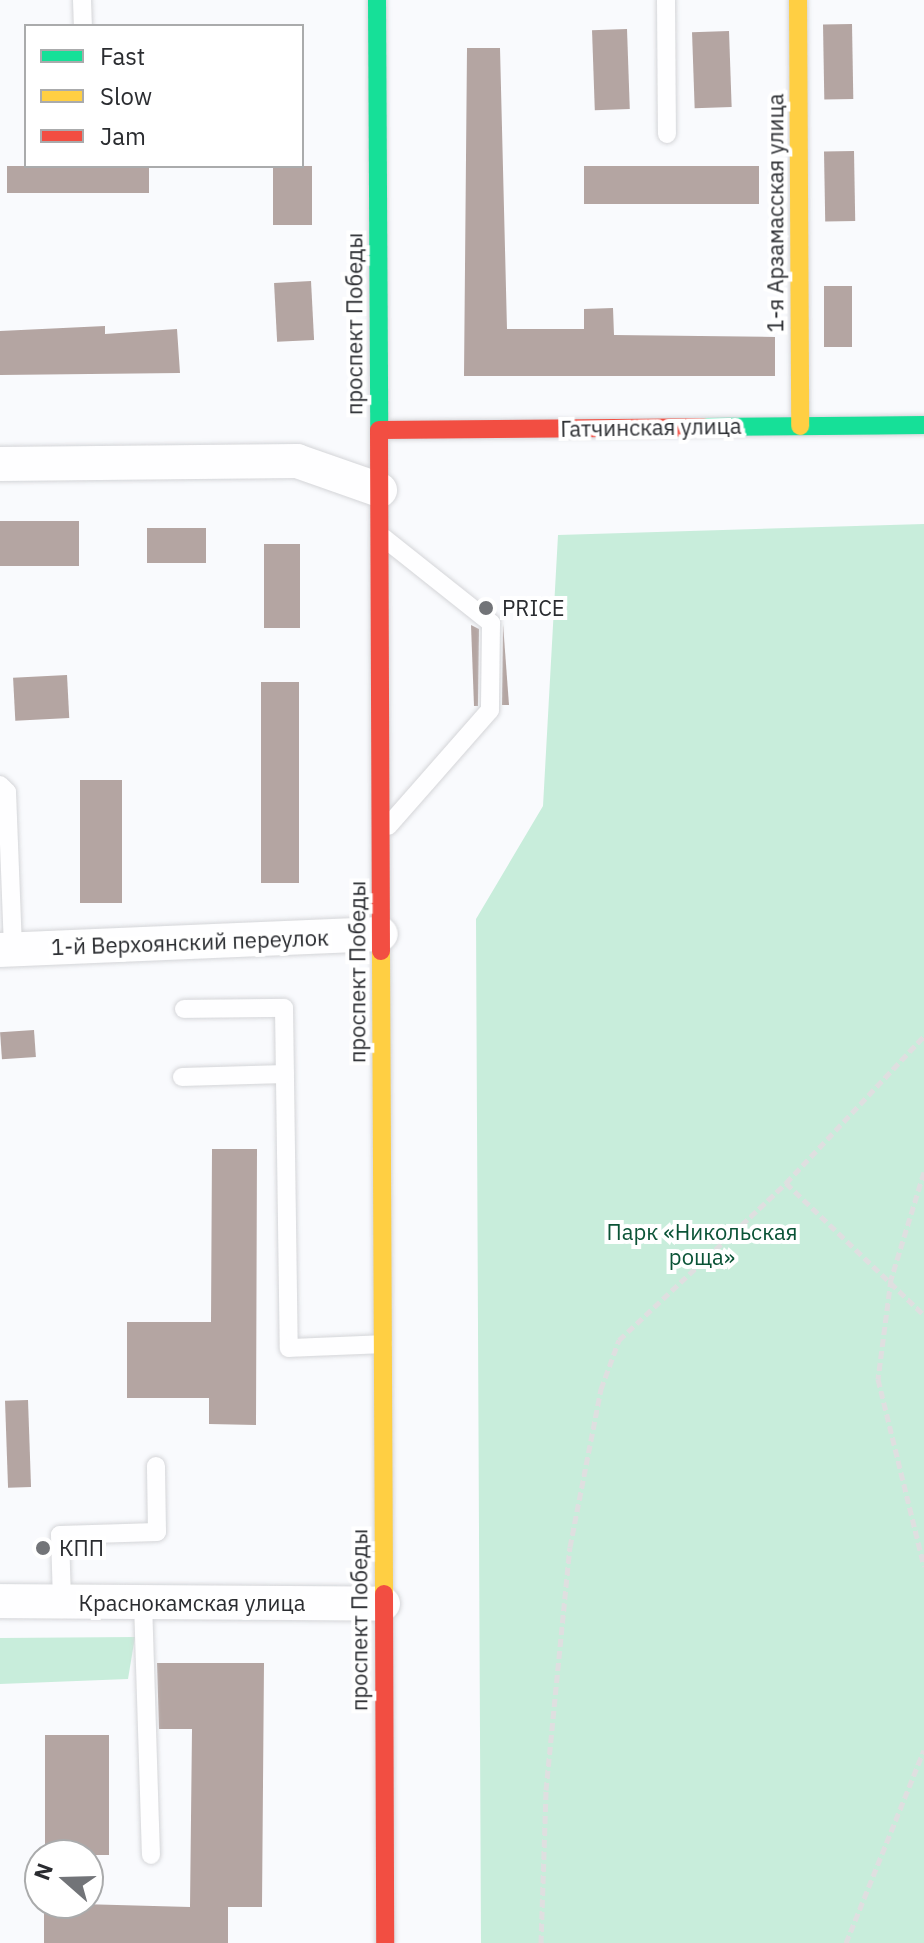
<!DOCTYPE html>
<html>
<head>
<meta charset="utf-8">
<style>
  body { margin:0 }
  #map { position:relative; width:924px; height:1943px; overflow:hidden; background:#f9fafd; font-family:"IBM Plex Sans",sans-serif }
  div>[style] { position:absolute }
  .green>* { inset:0; background:#c8eddb }
  .building>* { inset:0; background:#b4a5a2; transform-origin:0 0 }
  .path>* { height:5px; margin-top:-2.5px; transform-origin:0; background:repeating-linear-gradient(90deg,#dfdfe0 0 8px,transparent 0 12px) }
  .roads { filter:drop-shadow(0 0 2px #d4d5d8) drop-shadow(0 0 2px #d4d5d8) }
  .lane>* { height:18px; margin:-9px; padding:0 9px; transform-origin:9px; border-radius:9px; background:#fefeff }
  .street>* { height:34px; margin:-17px; padding:0 17px; transform-origin:17px; border-radius:17px; background:#fefeff }
  .fast>* { height:18px; margin:-9px; padding:0 9px; transform-origin:9px; border-radius:9px; background:#16e098 }
  .slow>* { height:18px; margin:-9px; padding:0 9px; transform-origin:9px; border-radius:9px; background:#ffcf43 }
  .jam>* { height:18px; margin:-9px; padding:0 9px; transform-origin:9px; border-radius:9px; background:#f24e42 }
  .dots>* { width:22px; height:22px; translate:-50% -50%; box-sizing:border-box; border:4px solid #fff; border-radius:50% }
  span { translate:-50% -50%; white-space:nowrap; text-align:center; line-height:1.15; -webkit-text-stroke:8px #fff; paint-order:stroke }
  .street-label { font-size:22px; color:#2a2c30 }
  .poi-label { font-size:22px; color:#2a2c30 }
  .left { translate:0 -50%; text-align:left }
  .park-label { font-size:22px; color:#0a5336 }
  .legend { position:absolute; left:24px; top:24px; width:280px; height:144px; box-sizing:border-box; background:#fff; border:2px solid #aaabac; margin:0; padding:10px 14px; list-style:none; font-size:24px; color:#2a2c30 }
  .legend li { display:flex; align-items:center; gap:16px; height:40px }
  .legend b { width:40px; border:2px solid #aaabac }
  .north { position:absolute; left:24px; top:1839px; width:80px; height:80px; box-sizing:border-box; background:#fff; border:2px solid #aaabac; border-radius:50%; rotate:290deg; font-size:22px; font-weight:700; line-height:32px; text-align:center; color:#2a2c30 }
  .north::after { content:''; display:block; margin:auto; width:28px; height:36px; background:#727478; clip-path:polygon(50% 0,100% 100%,50% 72%,0 100%) }
</style>
</head>
<body>
<div id="map">
  <div class="green">
    <i style="clip-path:polygon(924px 524px,924px 1943px,481px 1943px,476px 919px,543px 806px,558px 535px)"></i>
    <i style="clip-path:polygon(135px 1637px,128px 1679px,0 1684px,0 1638px)"></i>
  </div>
  <div class="building">
    <i style="left:852px;top:24px;width:75px;height:29px;rotate:89deg"></i>
    <i style="left:627px;top:29px;width:80px;height:35px;rotate:88deg"></i>
    <i style="left:729px;top:31px;width:76px;height:37px;rotate:88deg"></i>
    <i style="clip-path:polygon(467px 48px,500px 48px,507px 329px,584px 329px,584px 309px,613px 308px,614px 335px,775px 337px,775px 376px,464px 376px)"></i>
    <i style="left:854px;top:151px;width:70px;height:30px;rotate:89deg"></i>
    <i style="left:7px;top:166px;width:142px;height:27px"></i>
    <i style="left:273px;top:166px;width:39px;height:59px"></i>
    <i style="left:584px;top:166px;width:175px;height:38px"></i>
    <i style="left:311px;top:281px;width:59px;height:37px;rotate:87deg"></i>
    <i style="left:824px;top:286px;width:28px;height:61px"></i>
    <i style="clip-path:polygon(105px 326px,105px 334px,177px 329px,180px 373px,0 375px,0 331px)"></i>
    <i style="left:0;top:521px;width:79px;height:45px"></i>
    <i style="left:206px;top:528px;width:35px;height:59px;rotate:90deg"></i>
    <i style="left:264px;top:544px;width:36px;height:84px"></i>
    <i style="clip-path:polygon(503px 624px,509px 705px,502px 705px)"></i>
    <i style="clip-path:polygon(471px 625px,479px 629px,478px 706px,474px 706px)"></i>
    <i style="left:67px;top:675px;width:43px;height:54px;rotate:87deg"></i>
    <i style="left:261px;top:682px;width:38px;height:201px"></i>
    <i style="left:122px;top:780px;width:123px;height:42px;rotate:90deg"></i>
    <i style="left:34px;top:1030px;width:27px;height:34px;rotate:86deg"></i>
    <i style="clip-path:polygon(212px 1149px,257px 1149px,256px 1425px,209px 1424px,209px 1398px,127px 1398px,127px 1322px,211px 1322px)"></i>
    <i style="left:28px;top:1400px;width:87px;height:23px;rotate:88deg"></i>
    <i style="clip-path:polygon(157px 1663px,264px 1663px,262px 1907px,228px 1907px,228px 1943px,44px 1943px,44px 1903px,190px 1907px,192px 1729px,159px 1729px)"></i>
    <i style="left:45px;top:1735px;width:64px;height:120px"></i>
  </div>
  <div class="path">
    <i style="left:924px;top:1172px;width:112px;rotate:107.1deg"></i>
    <i style="left:891px;top:1279px;width:101px;rotate:97.4deg"></i>
    <i style="left:878px;top:1379px;width:193px;rotate:76.2deg"></i>
    <i style="left:786px;top:1183px;width:191px;rotate:43.7deg"></i>
    <i style="left:541px;top:1943px;width:153px;rotate:-88.1deg"></i>
    <i style="left:546px;top:1790px;width:244px;rotate:-84.4deg"></i>
    <i style="left:570px;top:1547px;width:161px;rotate:-78.9deg"></i>
    <i style="left:601px;top:1389px;width:52px;rotate:-69.8deg"></i>
    <i style="left:619px;top:1340px;width:229px;rotate:-43.2deg"></i>
    <i style="left:786px;top:1183px;width:202px;rotate:-46.8deg"></i>
    <i style="left:846px;top:1943px;width:208px;rotate:-68deg"></i>
  </div>
  <div class="roads">
    <div class="lane">
      <i style="left:82px;top:0;width:26px;rotate:88deg"></i>
      <i style="left:666px;top:0;width:134px;rotate:89.6deg"></i>
      <i style="left:384px;top:538px;width:137px;rotate:38.5deg"></i>
      <i style="left:491px;top:623px;width:87px;rotate:90.7deg"></i>
      <i style="left:490px;top:710px;width:154px;rotate:131.3deg"></i>
      <i style="left:0;top:785px;width:10px;rotate:45deg"></i>
      <i style="left:7px;top:792px;width:158px;rotate:87.8deg"></i>
      <i style="left:184px;top:1009px;width:100px;rotate:-0.6deg"></i>
      <i style="left:284px;top:1008px;width:340px;rotate:89.2deg"></i>
      <i style="left:289px;top:1348px;width:94px;rotate:-2.4deg"></i>
      <i style="left:182px;top:1077px;width:103px;rotate:-1.7deg"></i>
      <i style="left:62px;top:1602px;width:67px;rotate:-91.7deg"></i>
      <i style="left:60px;top:1535px;width:97px;rotate:-1.8deg"></i>
      <i style="left:157px;top:1532px;width:66px;rotate:-90.9deg"></i>
      <i style="left:143px;top:1602px;width:253px;rotate:88.2deg"></i>
    </div>
    <div class="street">
      <i style="left:0;top:464px;width:297px;rotate:-0.6deg"></i>
      <i style="left:297px;top:461px;width:88px;rotate:19.3deg"></i>
      <i style="left:0;top:950px;width:381px;rotate:-2.4deg"></i>
      <i style="left:0;top:1601px;width:383px;rotate:0.4deg"></i>
    </div>
    <div class="fast">
      <i style="left:377px;top:0;width:432px;rotate:89.7deg"></i>
      <i style="left:704px;top:427px;width:220px;rotate:-0.5deg"></i>
    </div>
    <div class="slow">
      <i style="left:798px;top:0;width:426px;rotate:89.7deg"></i>
      <i style="left:381px;top:951px;width:643px;rotate:89.73deg"></i>
    </div>
    <div class="jam">
      <i style="left:379px;top:430px;width:325px;rotate:-0.5deg"></i>
      <i style="left:379px;top:432px;width:519px;rotate:89.78deg"></i>
      <i style="left:384px;top:1594px;width:349px;rotate:89.8deg"></i>
    </div>
  </div>
  <div class="dots">
    <i style="left:486px;top:608px;background:#727478"></i>
    <i style="left:43px;top:1548px;background:#727478"></i>
  </div>
  <div class="street-label">
    <span style="left:775px;top:213px;rotate:-90deg">1-я Арзамасская улица</span>
    <span style="left:354px;top:324px;rotate:-90deg">проспект Победы</span>
    <span style="left:651px;top:427px;rotate:-1deg">Гатчинская улица</span>
    <span style="left:190px;top:942px;rotate:-2deg">1-й Верхоянский переулок</span>
    <span style="left:357px;top:972px;rotate:-90deg">проспект Победы</span>
    <span style="left:192px;top:1603px">Краснокамская улица</span>
    <span style="left:359px;top:1620px;rotate:-90deg">проспект Победы</span>
  </div>
  <div class="poi-label">
    <span class="left" style="left:502px;top:608px">PRICE</span>
    <span class="left" style="left:59px;top:1548px">КПП</span>
  </div>
  <div class="park-label">
    <span style="left:702px;top:1244px">Парк «Никольская<br>роща»</span>
  </div>
  <ul class="legend">
  <li><b style="height:10px;background:#16e098"></b>Fast</li>
  <li><b style="height:10px;background:#ffcf43"></b>Slow</li>
  <li><b style="height:10px;background:#f24e42"></b>Jam</li>
  </ul>
  <div class="north">N</div>
</div>
</body>
</html>
